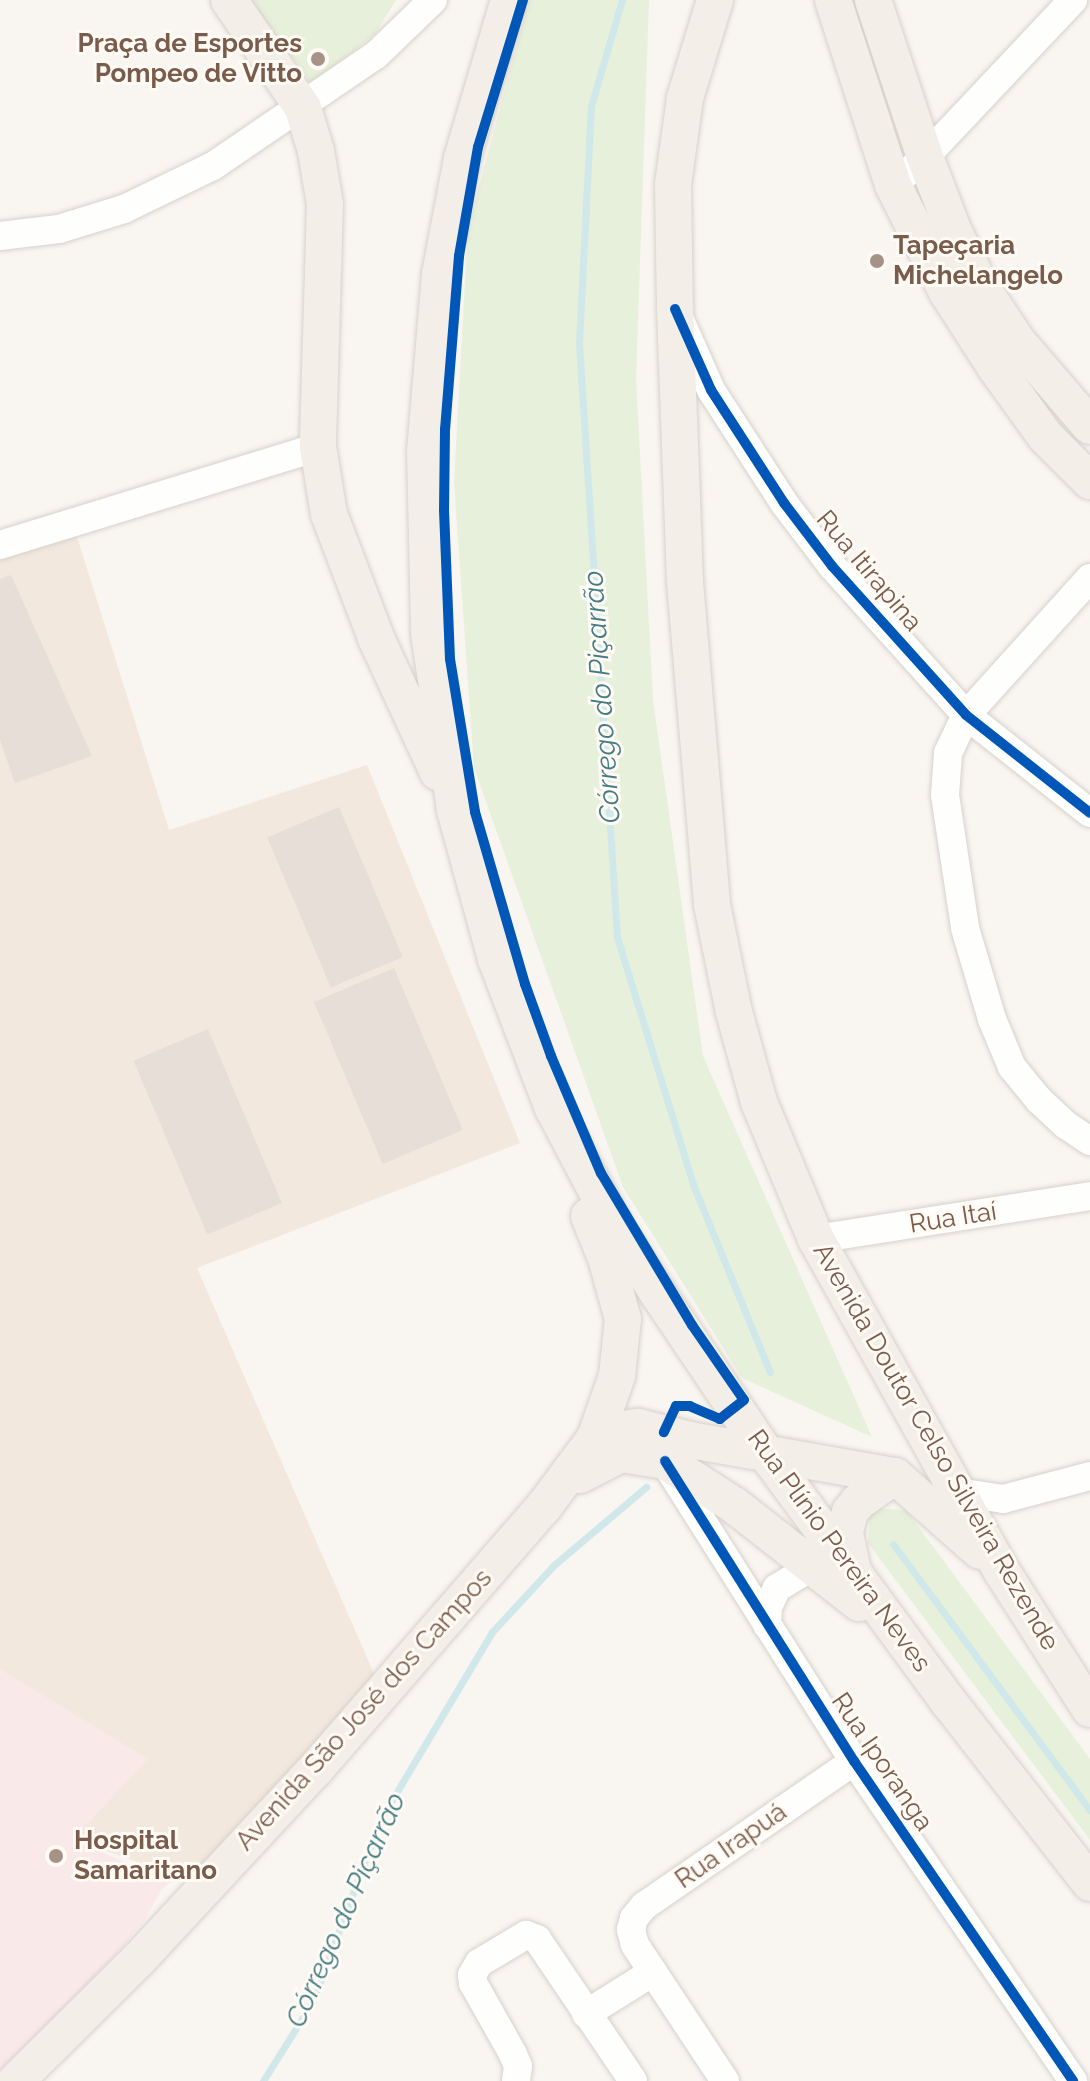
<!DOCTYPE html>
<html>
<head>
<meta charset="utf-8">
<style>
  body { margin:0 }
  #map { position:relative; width:1090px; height:2081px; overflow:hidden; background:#f9f5f0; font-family:Raleway,sans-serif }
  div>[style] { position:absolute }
  .residential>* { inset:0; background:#f2e8de }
  .medical>* { inset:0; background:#fae9e9 }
  .green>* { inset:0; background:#e7f0db }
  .stream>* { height:7px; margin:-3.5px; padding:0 3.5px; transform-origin:3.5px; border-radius:3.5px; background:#d0e8ea }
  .building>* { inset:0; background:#e6ded7; transform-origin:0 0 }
  .roads { filter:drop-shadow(0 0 2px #d7d1cb) drop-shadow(0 0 2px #d7d1cb) }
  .minor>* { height:28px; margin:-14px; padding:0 14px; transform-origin:14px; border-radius:14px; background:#fefefd }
  .major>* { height:36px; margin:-18px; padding:0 18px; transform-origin:18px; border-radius:18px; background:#f3eee8 }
  .cycleway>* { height:10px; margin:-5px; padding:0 5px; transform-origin:5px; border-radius:5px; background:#0057b8 }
  .dots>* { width:22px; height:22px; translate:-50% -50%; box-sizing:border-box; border:4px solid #fffaf3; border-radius:50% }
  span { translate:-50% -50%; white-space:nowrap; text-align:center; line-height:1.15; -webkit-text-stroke:6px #fffaf3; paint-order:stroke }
  .poi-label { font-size:26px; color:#7a5c4d; font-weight:700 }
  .right { translate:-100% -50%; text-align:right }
  .left { translate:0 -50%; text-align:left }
  .street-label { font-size:26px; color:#7a5c4d }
  .water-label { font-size:28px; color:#437c86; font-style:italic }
</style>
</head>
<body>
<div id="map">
  <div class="residential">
    <i style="clip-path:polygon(73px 524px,169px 830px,367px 765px,520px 1143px,197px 1268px,382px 1692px,217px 1875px,176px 1876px,73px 1839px,0 1672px,0 545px)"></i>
  </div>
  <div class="medical">
    <i style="clip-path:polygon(0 1669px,148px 1759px,73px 1839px,149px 1873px,177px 1877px,161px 1890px,145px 1920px,99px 1974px,0 2071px)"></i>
  </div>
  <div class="green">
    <i style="clip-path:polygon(249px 0,396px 0,375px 34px,312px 84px)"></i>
    <i style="clip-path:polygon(529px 0,649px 0,636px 379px,653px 700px,703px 1056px,872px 1437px,742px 1378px,623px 1187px,474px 768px,454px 482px,468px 228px)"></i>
    <i style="clip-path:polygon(870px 1508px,906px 1510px,1090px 1759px,1090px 1840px,868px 1543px)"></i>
  </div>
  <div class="stream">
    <i style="left:622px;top:0;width:110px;rotate:106.3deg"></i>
    <i style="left:591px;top:106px;width:237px;rotate:92.9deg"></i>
    <i style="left:579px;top:343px;width:595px;rotate:86.34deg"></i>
    <i style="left:617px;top:937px;width:262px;rotate:72.9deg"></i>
    <i style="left:694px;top:1187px;width:200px;rotate:67.7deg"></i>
    <i style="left:893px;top:1544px;width:331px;rotate:53.5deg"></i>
    <i style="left:263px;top:2081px;width:94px;rotate:-58deg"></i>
    <i style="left:313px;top:2001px;width:193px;rotate:-69.7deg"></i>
    <i style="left:380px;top:1820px;width:219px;rotate:-59.2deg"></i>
    <i style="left:492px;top:1632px;width:91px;rotate:-47.2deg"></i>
    <i style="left:554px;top:1565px;width:121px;rotate:-40.3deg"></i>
  </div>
  <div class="building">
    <i style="clip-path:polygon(11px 575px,92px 756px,15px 783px,0 740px,0 579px)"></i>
    <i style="left:339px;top:807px;width:163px;height:78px;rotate:67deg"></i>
    <i style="left:394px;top:968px;width:176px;height:87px;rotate:67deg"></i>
    <i style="left:208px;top:1029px;width:189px;height:81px;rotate:67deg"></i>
  </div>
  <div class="roads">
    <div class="minor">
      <i style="left:893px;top:185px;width:43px;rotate:-41.2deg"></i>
      <i style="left:925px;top:157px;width:216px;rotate:-46.7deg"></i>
      <i style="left:0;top:236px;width:59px;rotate:-6.8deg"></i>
      <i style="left:59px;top:229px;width:68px;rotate:-17.1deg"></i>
      <i style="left:124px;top:209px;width:99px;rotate:-25.8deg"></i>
      <i style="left:213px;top:166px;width:197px;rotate:-34.3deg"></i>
      <i style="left:376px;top:55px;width:79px;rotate:-44deg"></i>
      <i style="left:680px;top:320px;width:77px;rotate:66.1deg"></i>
      <i style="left:711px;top:390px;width:135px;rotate:57.1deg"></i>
      <i style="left:784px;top:503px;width:79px;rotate:52.7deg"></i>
      <i style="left:832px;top:566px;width:200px;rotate:48deg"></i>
      <i style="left:966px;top:715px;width:158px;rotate:38.3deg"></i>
      <i style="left:0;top:545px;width:333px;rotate:-17.1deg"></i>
      <i style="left:1090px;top:578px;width:185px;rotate:132.1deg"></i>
      <i style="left:966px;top:715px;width:42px;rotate:115.3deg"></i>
      <i style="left:948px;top:753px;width:42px;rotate:94.1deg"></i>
      <i style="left:945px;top:795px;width:134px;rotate:81.4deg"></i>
      <i style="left:965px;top:928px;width:95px;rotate:73.5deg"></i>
      <i style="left:992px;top:1019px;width:52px;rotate:67.4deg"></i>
      <i style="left:1012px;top:1067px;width:43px;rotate:50.7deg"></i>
      <i style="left:1039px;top:1100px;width:37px;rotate:43deg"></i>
      <i style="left:1066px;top:1125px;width:29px;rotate:34deg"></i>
      <i style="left:816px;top:1239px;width:277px;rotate:-8.9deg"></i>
      <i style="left:666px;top:1464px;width:352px;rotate:57.7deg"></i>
      <i style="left:854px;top:1761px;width:388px;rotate:55.6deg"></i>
      <i style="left:958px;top:1492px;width:46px;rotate:8.8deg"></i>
      <i style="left:1003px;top:1499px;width:90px;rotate:-14.8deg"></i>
      <i style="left:767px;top:1625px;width:18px;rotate:-87deg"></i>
      <i style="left:768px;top:1607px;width:21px;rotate:-65deg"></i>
      <i style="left:777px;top:1588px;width:42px;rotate:-31.4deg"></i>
      <i style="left:586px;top:2014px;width:79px;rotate:-32.1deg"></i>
      <i style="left:516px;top:2081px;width:15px;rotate:-82deg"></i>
      <i style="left:518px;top:2066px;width:13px;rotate:-113deg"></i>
      <i style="left:513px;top:2054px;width:81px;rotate:-119.4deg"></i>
      <i style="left:473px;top:1983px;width:8px;rotate:-97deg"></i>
      <i style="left:472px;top:1975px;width:14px;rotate:-60deg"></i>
      <i style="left:479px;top:1963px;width:55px;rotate:-30.8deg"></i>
      <i style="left:526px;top:1935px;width:12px;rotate:20deg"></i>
      <i style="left:537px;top:1939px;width:171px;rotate:55.9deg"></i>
      <i style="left:725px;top:2081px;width:163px;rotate:-123.5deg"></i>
      <i style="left:635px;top:1945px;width:16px;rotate:-105deg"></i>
      <i style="left:631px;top:1930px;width:12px;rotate:-76deg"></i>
      <i style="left:634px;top:1918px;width:16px;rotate:-50deg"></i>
      <i style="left:644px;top:1906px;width:255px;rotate:-34.6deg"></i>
    </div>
    <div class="major">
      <i style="left:229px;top:0;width:131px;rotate:55.6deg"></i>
      <i style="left:303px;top:108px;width:45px;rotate:73.2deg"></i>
      <i style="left:316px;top:151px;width:54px;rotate:80.4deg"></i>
      <i style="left:325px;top:204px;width:243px;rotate:91.7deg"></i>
      <i style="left:318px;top:447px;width:68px;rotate:80.7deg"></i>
      <i style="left:329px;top:514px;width:133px;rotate:69.2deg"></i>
      <i style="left:376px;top:638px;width:148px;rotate:65.2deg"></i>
      <i style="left:509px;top:0;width:166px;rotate:106.5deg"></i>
      <i style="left:462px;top:159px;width:117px;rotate:100.8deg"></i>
      <i style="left:440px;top:274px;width:178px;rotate:94.8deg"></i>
      <i style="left:425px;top:451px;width:182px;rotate:88.7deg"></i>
      <i style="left:429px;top:633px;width:179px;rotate:81.6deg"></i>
      <i style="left:455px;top:810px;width:155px;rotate:74.6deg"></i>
      <i style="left:496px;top:959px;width:160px;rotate:69.1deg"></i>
      <i style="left:553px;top:1108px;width:138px;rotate:62.3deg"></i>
      <i style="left:617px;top:1230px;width:77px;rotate:57.1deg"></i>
      <i style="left:659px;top:1295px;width:189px;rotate:56deg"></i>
      <i style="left:765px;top:1452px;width:309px;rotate:53.7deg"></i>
      <i style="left:948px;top:1701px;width:231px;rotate:52deg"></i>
      <i style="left:715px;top:0;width:102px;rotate:107deg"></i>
      <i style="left:685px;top:98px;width:87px;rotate:97.9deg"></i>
      <i style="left:673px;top:184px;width:125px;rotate:89.1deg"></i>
      <i style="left:675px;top:309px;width:273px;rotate:87.9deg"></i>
      <i style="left:685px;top:582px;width:324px;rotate:85.2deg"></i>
      <i style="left:712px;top:905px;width:109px;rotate:78.4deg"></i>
      <i style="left:734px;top:1012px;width:93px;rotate:74.5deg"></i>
      <i style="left:759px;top:1102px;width:148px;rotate:67.4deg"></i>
      <i style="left:816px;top:1239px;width:379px;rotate:60.8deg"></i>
      <i style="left:1001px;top:1570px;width:165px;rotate:57.4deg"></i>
      <i style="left:833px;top:0;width:194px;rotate:72deg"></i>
      <i style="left:893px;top:185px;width:120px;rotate:63.2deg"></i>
      <i style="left:947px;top:292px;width:90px;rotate:57.2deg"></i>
      <i style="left:996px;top:368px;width:84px;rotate:54.2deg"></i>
      <i style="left:1045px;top:436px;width:64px;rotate:45deg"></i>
      <i style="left:873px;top:0;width:165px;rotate:71.7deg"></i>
      <i style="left:925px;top:157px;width:80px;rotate:68.9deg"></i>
      <i style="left:954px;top:232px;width:59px;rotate:63.9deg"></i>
      <i style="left:980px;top:285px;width:67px;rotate:56.5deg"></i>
      <i style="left:1017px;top:341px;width:112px;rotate:49.3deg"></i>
      <i style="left:589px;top:1216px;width:45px;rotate:68deg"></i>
      <i style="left:606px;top:1258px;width:63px;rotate:74.4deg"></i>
      <i style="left:623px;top:1319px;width:57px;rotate:96deg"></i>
      <i style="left:617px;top:1376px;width:66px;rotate:109.5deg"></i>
      <i style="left:580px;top:1475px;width:46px;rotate:-27.1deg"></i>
      <i style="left:621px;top:1454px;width:45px;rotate:9deg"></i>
      <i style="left:665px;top:1461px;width:82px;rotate:32.5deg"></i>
      <i style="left:734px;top:1505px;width:159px;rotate:38.1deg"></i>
      <i style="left:853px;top:1571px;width:40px;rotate:-102deg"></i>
      <i style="left:845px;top:1532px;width:21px;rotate:-76deg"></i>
      <i style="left:850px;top:1512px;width:13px;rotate:-51deg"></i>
      <i style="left:858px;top:1502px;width:45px;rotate:-35.1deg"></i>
      <i style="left:16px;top:2081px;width:173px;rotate:-44.8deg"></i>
      <i style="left:139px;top:1959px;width:257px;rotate:-47.1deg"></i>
      <i style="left:314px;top:1771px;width:349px;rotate:-49deg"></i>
      <i style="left:543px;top:1508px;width:87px;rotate:-53.4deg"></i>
      <i style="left:595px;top:1438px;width:15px;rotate:-28deg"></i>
      <i style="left:608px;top:1431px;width:30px;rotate:-8deg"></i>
      <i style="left:638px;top:1427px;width:54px;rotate:14deg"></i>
      <i style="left:690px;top:1440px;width:208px;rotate:10deg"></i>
      <i style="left:895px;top:1476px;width:113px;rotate:41.4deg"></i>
    </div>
  </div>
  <div class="cycleway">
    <i style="left:523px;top:0;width:154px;rotate:107deg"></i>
    <i style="left:478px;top:147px;width:111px;rotate:99.9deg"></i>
    <i style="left:459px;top:256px;width:174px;rotate:94.6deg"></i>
    <i style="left:445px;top:429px;width:81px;rotate:90.7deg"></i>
    <i style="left:444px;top:510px;width:149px;rotate:87.7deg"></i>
    <i style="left:450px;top:659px;width:155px;rotate:80.7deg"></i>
    <i style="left:475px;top:812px;width:179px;rotate:73.8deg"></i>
    <i style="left:525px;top:984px;width:77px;rotate:70.1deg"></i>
    <i style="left:551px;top:1056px;width:127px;rotate:66.9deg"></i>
    <i style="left:601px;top:1173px;width:177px;rotate:59.1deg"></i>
    <i style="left:692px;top:1325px;width:91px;rotate:55.3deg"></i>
    <i style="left:744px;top:1400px;width:31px;rotate:142deg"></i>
    <i style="left:720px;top:1419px;width:33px;rotate:-157deg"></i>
    <i style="left:690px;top:1406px;width:14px;rotate:180deg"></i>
    <i style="left:676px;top:1406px;width:29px;rotate:115deg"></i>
    <i style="left:675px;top:309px;width:89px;rotate:66deg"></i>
    <i style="left:711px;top:390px;width:135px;rotate:57.1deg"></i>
    <i style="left:784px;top:503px;width:79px;rotate:52.7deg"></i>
    <i style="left:832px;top:566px;width:200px;rotate:48deg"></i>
    <i style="left:966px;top:715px;width:158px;rotate:38.3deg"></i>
    <i style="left:665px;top:1461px;width:355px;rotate:57.8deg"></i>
    <i style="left:854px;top:1761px;width:388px;rotate:55.6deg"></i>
  </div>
  <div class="dots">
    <i style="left:318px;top:59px;background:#a69286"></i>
    <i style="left:877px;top:261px;background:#a69286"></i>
    <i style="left:56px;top:1856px;background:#a69286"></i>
  </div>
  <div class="poi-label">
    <span class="right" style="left:302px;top:59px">Praça de Esportes<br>Pompeo de Vitto</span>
    <span class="left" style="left:893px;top:261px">Tapeçaria<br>Michelangelo</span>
    <span class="left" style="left:74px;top:1856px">Hospital<br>Samaritano</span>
  </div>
  <div class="street-label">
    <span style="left:869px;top:571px;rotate:50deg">Rua Itirapina</span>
    <span style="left:953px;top:1218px;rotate:-9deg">Rua Itaí</span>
    <span style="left:936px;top:1447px;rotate:60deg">Avenida Doutor Celso Silveira Rezende</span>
    <span style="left:839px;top:1551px;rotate:54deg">Rua Plínio Pereira Neves</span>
    <span style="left:364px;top:1710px;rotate:-48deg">Avenida São José dos Campos</span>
    <span style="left:882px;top:1762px;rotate:56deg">Rua Iporanga</span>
    <span style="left:731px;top:1846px;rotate:-35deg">Rua Irapuá</span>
  </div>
  <div class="water-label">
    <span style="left:602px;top:697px;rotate:-94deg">Córrego do Piçarrão</span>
    <span style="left:346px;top:1910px;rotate:-66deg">Córrego do Piçarrão</span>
  </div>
</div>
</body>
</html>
